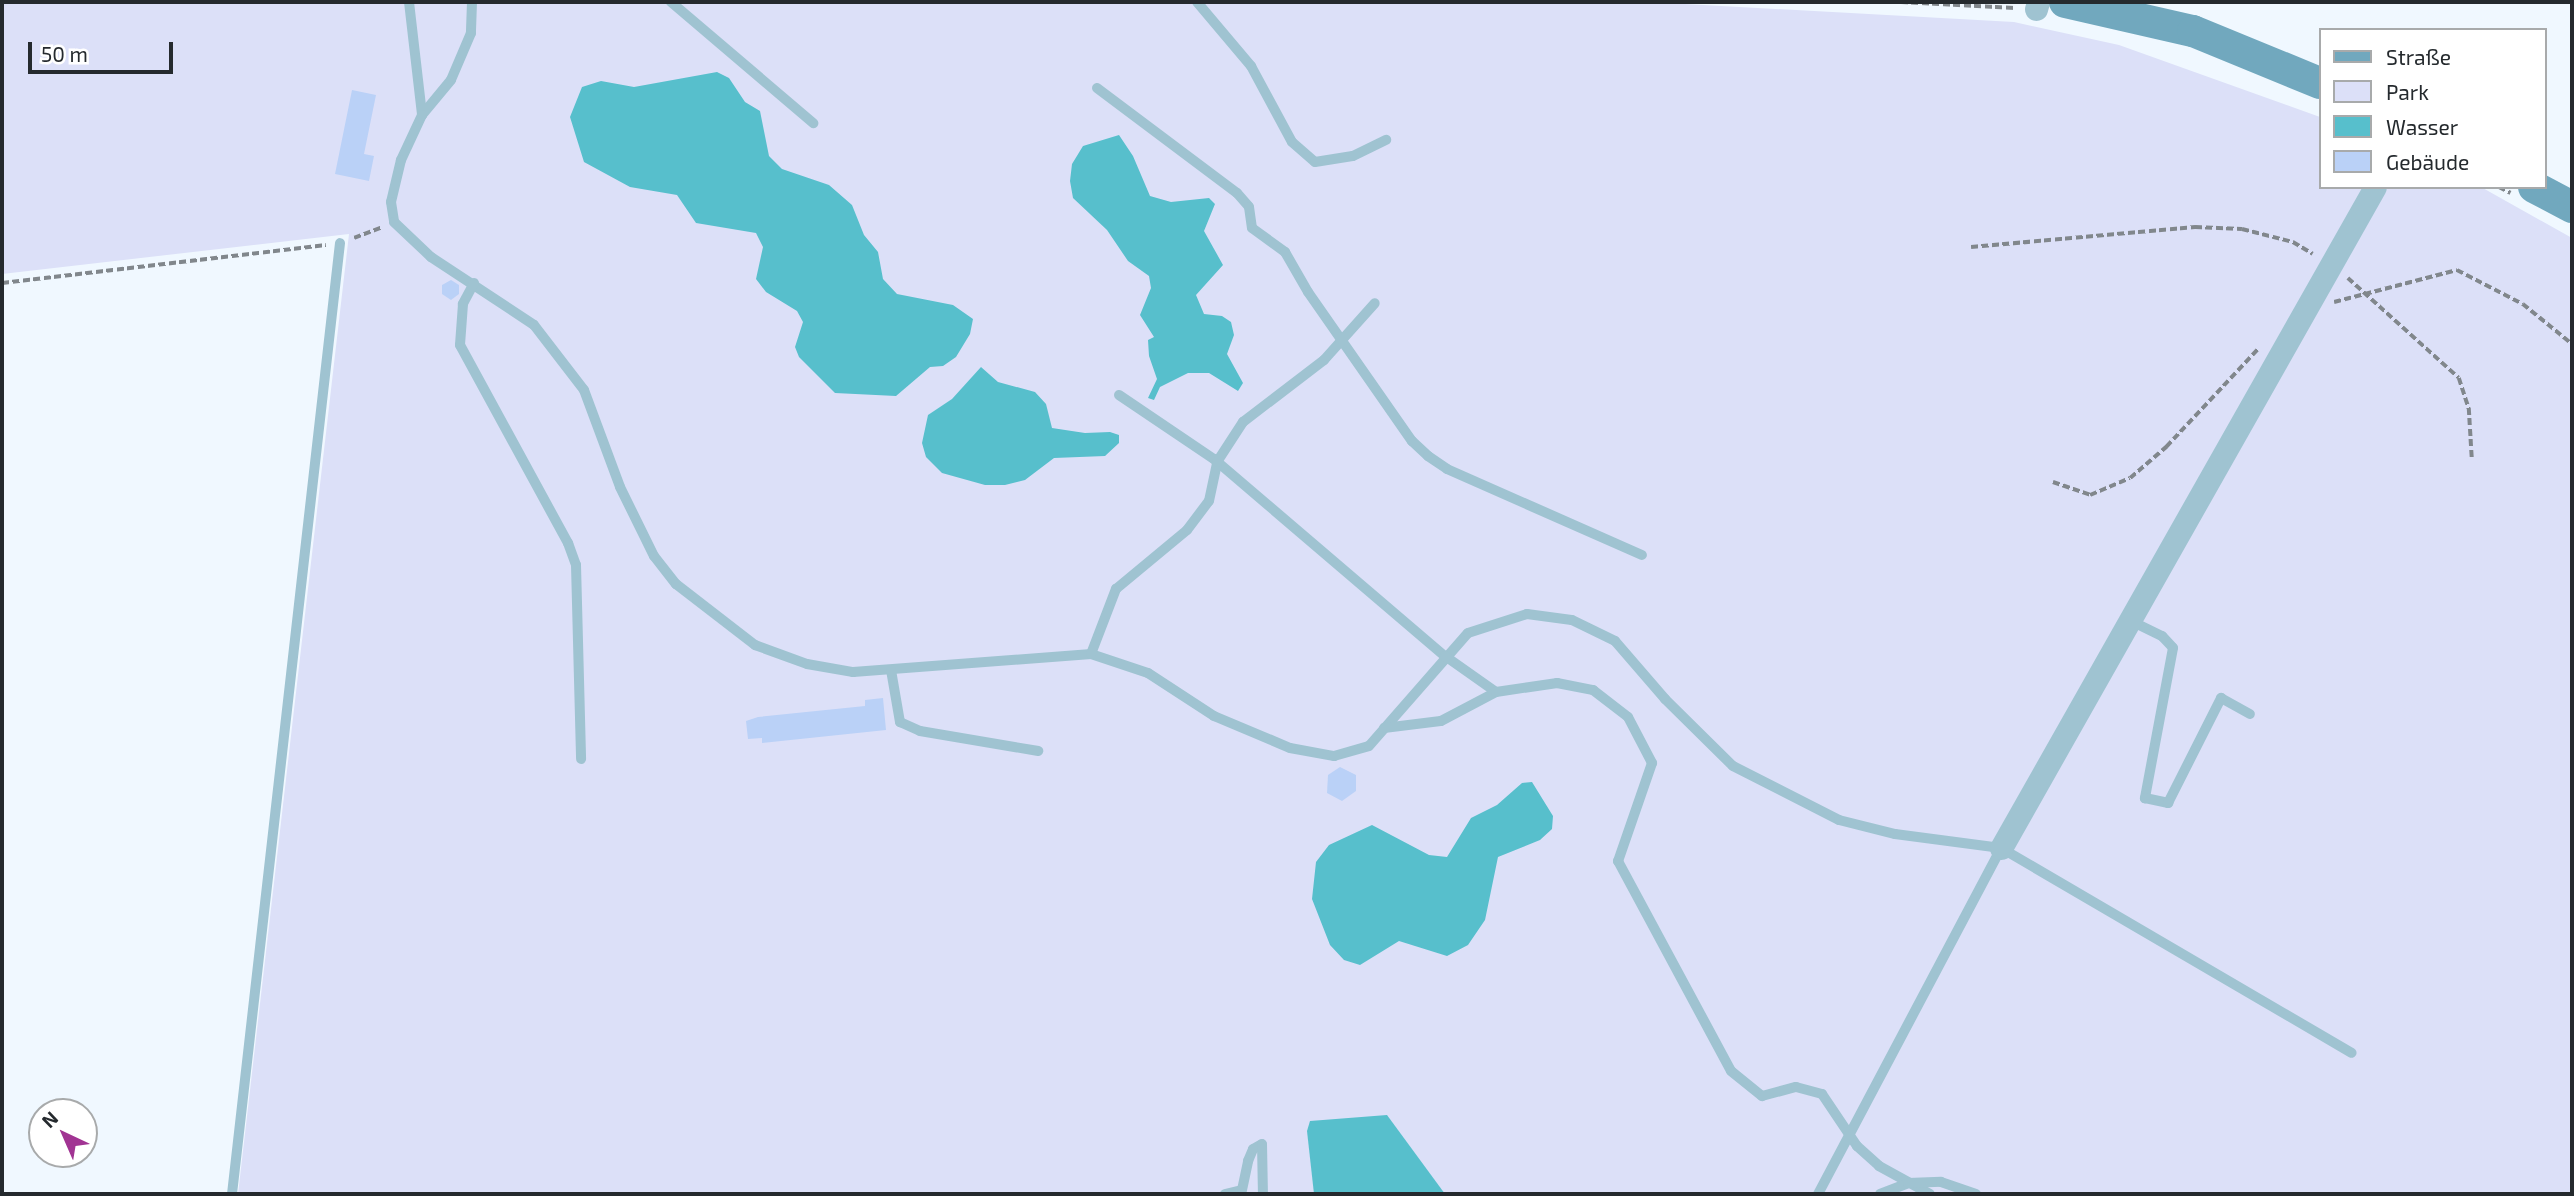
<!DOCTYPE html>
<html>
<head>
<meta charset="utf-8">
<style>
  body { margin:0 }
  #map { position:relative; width:2574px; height:1196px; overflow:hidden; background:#f0f8ff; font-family:"Exo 2",sans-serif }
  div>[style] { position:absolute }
  .green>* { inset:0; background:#dce0f8 }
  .water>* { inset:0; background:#57bfcc }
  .building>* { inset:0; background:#bad1f7 }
  .path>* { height:3.5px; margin-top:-1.75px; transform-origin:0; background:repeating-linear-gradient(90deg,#81878c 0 7px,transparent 0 10.5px) }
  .service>* { height:10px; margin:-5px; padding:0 5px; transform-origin:5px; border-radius:5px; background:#9fc3d1 }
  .minor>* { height:23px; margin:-11.5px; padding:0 11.5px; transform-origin:11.5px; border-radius:11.5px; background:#9fc3d1 }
  .secondary>* { height:32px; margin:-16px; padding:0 16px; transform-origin:16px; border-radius:16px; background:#71a8be }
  span { translate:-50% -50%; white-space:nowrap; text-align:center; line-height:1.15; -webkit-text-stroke:5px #fff; paint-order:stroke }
  .frame { position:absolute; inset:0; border:4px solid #252a2e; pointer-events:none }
  .legend { position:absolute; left:2319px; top:28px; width:228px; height:161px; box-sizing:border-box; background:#fff; border:2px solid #a8aaab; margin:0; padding:9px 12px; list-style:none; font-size:21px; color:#252a2e }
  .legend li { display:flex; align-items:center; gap:14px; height:35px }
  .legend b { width:35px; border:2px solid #a8aaab }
  .north { position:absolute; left:28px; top:1098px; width:70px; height:70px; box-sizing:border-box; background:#fff; border:2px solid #a8aaab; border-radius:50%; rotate:316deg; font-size:19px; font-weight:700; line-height:28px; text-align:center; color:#252a2e }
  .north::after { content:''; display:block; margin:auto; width:24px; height:32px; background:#a13493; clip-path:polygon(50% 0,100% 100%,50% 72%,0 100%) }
  .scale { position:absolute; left:28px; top:42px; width:145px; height:32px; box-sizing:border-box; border:4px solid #252a2e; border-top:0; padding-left:9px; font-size:21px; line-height:24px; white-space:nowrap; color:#252a2e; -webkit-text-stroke:5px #fff; paint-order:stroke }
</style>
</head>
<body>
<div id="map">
  <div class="green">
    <i style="clip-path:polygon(2px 2px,1649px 2px,2014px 22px,2119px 45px,2320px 117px,2320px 187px,2481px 187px,2572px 238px,2572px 1194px,238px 1194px,349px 234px,2px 274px)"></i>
  </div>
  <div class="water">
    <i style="clip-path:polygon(717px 72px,729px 78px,745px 102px,760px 111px,769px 156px,782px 169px,829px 185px,852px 205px,864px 235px,878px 252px,883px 279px,897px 294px,953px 305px,973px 319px,970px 334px,956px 357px,943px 366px,930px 367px,896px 396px,835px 393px,799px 357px,795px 347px,803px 322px,797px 311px,766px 292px,756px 279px,763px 247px,756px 233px,696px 223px,677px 195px,630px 187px,584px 162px,570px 117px,582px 87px,601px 81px,634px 87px)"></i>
    <i style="clip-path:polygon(1119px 135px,1133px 156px,1150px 196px,1171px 202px,1209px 198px,1215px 204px,1204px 231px,1223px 265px,1196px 295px,1204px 314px,1222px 316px,1231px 322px,1234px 335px,1227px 354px,1243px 383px,1238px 391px,1209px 373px,1188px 373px,1160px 387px,1154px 400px,1148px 398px,1157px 379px,1149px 356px,1148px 340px,1154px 337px,1140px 315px,1151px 288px,1149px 276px,1128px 261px,1107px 230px,1073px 198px,1070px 181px,1072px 164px,1083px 146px)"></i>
    <i style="clip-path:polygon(981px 367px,998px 382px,1035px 392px,1046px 404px,1052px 428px,1085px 433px,1110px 432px,1119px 435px,1119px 443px,1105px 456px,1054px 458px,1025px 480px,1005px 485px,985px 485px,942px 473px,926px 457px,922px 443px,928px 415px,952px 399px)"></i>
    <i style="clip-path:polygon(1532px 782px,1553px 816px,1552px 829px,1540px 840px,1498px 857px,1485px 920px,1468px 945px,1447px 956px,1399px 941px,1360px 965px,1344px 960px,1330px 945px,1312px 899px,1316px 862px,1329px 845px,1372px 825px,1429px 855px,1447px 857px,1471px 818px,1497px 805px,1522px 783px)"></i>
    <i style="clip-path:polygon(1387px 1115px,1445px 1194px,1314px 1194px,1307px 1131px,1310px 1121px)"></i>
  </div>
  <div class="building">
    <i style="clip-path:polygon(352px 90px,376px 95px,364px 154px,374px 156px,369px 181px,335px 174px)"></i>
    <i style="clip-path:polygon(451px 280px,459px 285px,459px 294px,451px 300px,442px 294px,442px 285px)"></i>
    <i style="clip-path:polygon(883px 698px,886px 730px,762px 743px,762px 738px,748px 739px,746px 721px,758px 717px,865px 706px,865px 700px)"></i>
    <i style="clip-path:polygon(1340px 767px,1356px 775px,1356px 791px,1342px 801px,1327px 793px,1328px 775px)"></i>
  </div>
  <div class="path">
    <i style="left:1901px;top:2px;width:114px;rotate:3deg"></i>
    <i style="left:2499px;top:187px;width:13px;rotate:27deg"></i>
    <i style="left:354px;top:238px;width:31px;rotate:-21deg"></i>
    <i style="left:1971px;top:247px;width:225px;rotate:-5.1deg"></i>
    <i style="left:2195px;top:227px;width:47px;rotate:2.4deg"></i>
    <i style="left:2242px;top:229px;width:53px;rotate:14.3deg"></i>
    <i style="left:2293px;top:242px;width:23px;rotate:31deg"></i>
    <i style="left:2348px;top:278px;width:149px;rotate:42deg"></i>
    <i style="left:2459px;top:378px;width:32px;rotate:72deg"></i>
    <i style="left:2469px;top:408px;width:51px;rotate:86.6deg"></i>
    <i style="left:2px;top:283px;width:326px;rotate:-6.7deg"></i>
    <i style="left:2334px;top:302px;width:127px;rotate:-14.6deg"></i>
    <i style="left:2457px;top:270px;width:74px;rotate:27.3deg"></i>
    <i style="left:2523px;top:304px;width:63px;rotate:39.2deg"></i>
    <i style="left:2053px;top:482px;width:39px;rotate:19deg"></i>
    <i style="left:2090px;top:495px;width:43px;rotate:-23deg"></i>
    <i style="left:2130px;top:478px;width:48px;rotate:-40.7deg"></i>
    <i style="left:2166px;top:447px;width:134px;rotate:-46.8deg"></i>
  </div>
  <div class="service">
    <i style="left:409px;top:2px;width:114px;rotate:83.4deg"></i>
    <i style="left:472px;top:2px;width:31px;rotate:92deg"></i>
    <i style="left:471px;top:33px;width:51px;rotate:113.1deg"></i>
    <i style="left:451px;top:80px;width:45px;rotate:129.6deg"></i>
    <i style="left:422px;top:115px;width:50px;rotate:115deg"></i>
    <i style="left:401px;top:160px;width:43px;rotate:103.4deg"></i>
    <i style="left:391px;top:202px;width:20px;rotate:81deg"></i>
    <i style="left:394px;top:222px;width:51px;rotate:43.4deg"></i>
    <i style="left:431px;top:257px;width:123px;rotate:33.4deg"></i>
    <i style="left:534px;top:325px;width:82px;rotate:52.4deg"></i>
    <i style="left:584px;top:390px;width:103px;rotate:69.6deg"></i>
    <i style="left:620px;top:487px;width:77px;rotate:63.8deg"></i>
    <i style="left:654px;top:556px;width:36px;rotate:52deg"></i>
    <i style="left:676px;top:584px;width:100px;rotate:37.7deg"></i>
    <i style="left:755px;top:645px;width:55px;rotate:20.1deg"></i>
    <i style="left:807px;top:664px;width:47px;rotate:9.9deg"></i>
    <i style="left:853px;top:672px;width:239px;rotate:-4.3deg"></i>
    <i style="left:1091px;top:654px;width:60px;rotate:18.4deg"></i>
    <i style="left:1148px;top:673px;width:79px;rotate:33.1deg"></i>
    <i style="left:1214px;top:716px;width:82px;rotate:22.8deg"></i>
    <i style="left:1290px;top:748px;width:45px;rotate:10.3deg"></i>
    <i style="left:1334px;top:756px;width:36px;rotate:-16deg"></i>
    <i style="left:1369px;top:746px;width:150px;rotate:-48.8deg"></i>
    <i style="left:1468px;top:633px;width:62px;rotate:-17.9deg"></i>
    <i style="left:1527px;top:614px;width:45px;rotate:7.6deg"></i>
    <i style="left:1572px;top:620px;width:48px;rotate:26deg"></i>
    <i style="left:1615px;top:641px;width:77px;rotate:49.2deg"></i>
    <i style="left:1665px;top:699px;width:95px;rotate:44.6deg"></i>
    <i style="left:1733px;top:766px;width:119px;rotate:27deg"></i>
    <i style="left:1839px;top:820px;width:58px;rotate:14deg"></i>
    <i style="left:1895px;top:834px;width:107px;rotate:7.5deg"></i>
    <i style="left:2001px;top:848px;width:406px;rotate:30.3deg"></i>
    <i style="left:671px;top:2px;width:187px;rotate:40.4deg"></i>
    <i style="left:1197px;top:2px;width:84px;rotate:49.8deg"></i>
    <i style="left:1251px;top:66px;width:86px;rotate:61.7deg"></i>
    <i style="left:1292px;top:142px;width:30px;rotate:41deg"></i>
    <i style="left:1315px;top:162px;width:38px;rotate:-9deg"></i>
    <i style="left:1353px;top:156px;width:37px;rotate:-26deg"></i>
    <i style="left:1097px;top:88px;width:175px;rotate:36.9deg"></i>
    <i style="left:1237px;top:193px;width:18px;rotate:49deg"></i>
    <i style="left:1249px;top:207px;width:21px;rotate:82deg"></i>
    <i style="left:1252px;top:228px;width:41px;rotate:36deg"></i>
    <i style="left:1285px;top:252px;width:46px;rotate:60.1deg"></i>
    <i style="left:1308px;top:292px;width:182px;rotate:55.1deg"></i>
    <i style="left:1412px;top:441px;width:22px;rotate:43deg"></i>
    <i style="left:1428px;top:456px;width:23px;rotate:34deg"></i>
    <i style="left:1447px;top:469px;width:213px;rotate:23.8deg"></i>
    <i style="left:474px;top:283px;width:24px;rotate:118deg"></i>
    <i style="left:463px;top:304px;width:41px;rotate:94.2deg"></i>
    <i style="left:460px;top:345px;width:226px;rotate:61.4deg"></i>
    <i style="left:568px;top:543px;width:23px;rotate:70deg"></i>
    <i style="left:576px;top:565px;width:194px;rotate:88.5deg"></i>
    <i style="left:1119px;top:395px;width:115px;rotate:34deg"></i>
    <i style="left:1214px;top:459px;width:304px;rotate:40.5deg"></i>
    <i style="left:1445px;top:656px;width:62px;rotate:35.2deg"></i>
    <i style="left:2129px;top:620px;width:37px;rotate:26deg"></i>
    <i style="left:2162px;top:636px;width:16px;rotate:47deg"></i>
    <i style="left:2173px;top:648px;width:153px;rotate:100.6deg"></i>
    <i style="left:2145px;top:798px;width:24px;rotate:12deg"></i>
    <i style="left:2168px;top:803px;width:118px;rotate:-63.2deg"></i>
    <i style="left:2221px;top:698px;width:33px;rotate:29deg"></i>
    <i style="left:1091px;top:654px;width:70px;rotate:-69deg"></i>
    <i style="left:1116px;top:589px;width:92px;rotate:-39.7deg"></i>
    <i style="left:1187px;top:530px;width:36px;rotate:-53deg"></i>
    <i style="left:1209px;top:501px;width:40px;rotate:-78deg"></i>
    <i style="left:1217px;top:462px;width:48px;rotate:-57deg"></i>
    <i style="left:1243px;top:422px;width:102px;rotate:-37.4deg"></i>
    <i style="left:1324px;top:360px;width:76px;rotate:-48.2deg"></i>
    <i style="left:891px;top:670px;width:53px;rotate:80.2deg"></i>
    <i style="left:900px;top:722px;width:22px;rotate:24deg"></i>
    <i style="left:920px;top:731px;width:120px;rotate:9.6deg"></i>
    <i style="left:1384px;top:728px;width:57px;rotate:-7deg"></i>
    <i style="left:1441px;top:721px;width:62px;rotate:-27.8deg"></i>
    <i style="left:1496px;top:692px;width:62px;rotate:-8.4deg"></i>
    <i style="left:1557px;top:683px;width:37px;rotate:11deg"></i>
    <i style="left:1593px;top:690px;width:44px;rotate:37.6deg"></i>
    <i style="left:1628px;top:717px;width:52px;rotate:62.4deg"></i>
    <i style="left:1652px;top:763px;width:104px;rotate:109.1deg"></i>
    <i style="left:1618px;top:861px;width:238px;rotate:61.7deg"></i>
    <i style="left:1731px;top:1071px;width:40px;rotate:39deg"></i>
    <i style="left:1762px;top:1096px;width:35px;rotate:-15deg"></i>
    <i style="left:1796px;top:1087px;width:27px;rotate:15deg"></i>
    <i style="left:1822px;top:1094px;width:63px;rotate:56.1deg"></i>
    <i style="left:1857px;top:1146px;width:30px;rotate:42deg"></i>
    <i style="left:1879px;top:1166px;width:58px;rotate:28.8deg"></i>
    <i style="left:232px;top:1194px;width:957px;rotate:-83.52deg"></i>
    <i style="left:1225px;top:1194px;width:17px;rotate:-13deg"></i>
    <i style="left:1242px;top:1190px;width:30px;rotate:-78deg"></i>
    <i style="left:1248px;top:1161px;width:13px;rotate:-67deg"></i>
    <i style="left:1253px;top:1149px;width:10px;rotate:-29deg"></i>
    <i style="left:1262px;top:1144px;width:50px;rotate:88.9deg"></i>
    <i style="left:1818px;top:1194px;width:391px;rotate:-62.1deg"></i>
    <i style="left:1880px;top:1194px;width:30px;rotate:-21deg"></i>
    <i style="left:1908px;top:1183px;width:33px;rotate:-2deg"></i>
    <i style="left:1941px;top:1182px;width:37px;rotate:19deg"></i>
  </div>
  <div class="minor">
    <i style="left:2036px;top:9px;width:7px;rotate:-74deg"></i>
    <i style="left:2001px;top:848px;width:759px;rotate:-60.5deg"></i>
  </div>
  <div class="secondary">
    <i style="left:2065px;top:2px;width:131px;rotate:12.8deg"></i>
    <i style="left:2193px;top:31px;width:137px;rotate:22.3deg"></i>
    <i style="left:2534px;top:187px;width:43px;rotate:27.8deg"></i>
  </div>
  <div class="frame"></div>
  <ul class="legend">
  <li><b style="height:9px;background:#71a8be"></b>Straße</li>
  <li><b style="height:19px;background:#dce0f8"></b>Park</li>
  <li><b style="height:19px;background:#57bfcc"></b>Wasser</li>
  <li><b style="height:19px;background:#bad1f7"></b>Gebäude</li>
  </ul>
  <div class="north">N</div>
  <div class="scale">50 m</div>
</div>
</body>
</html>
